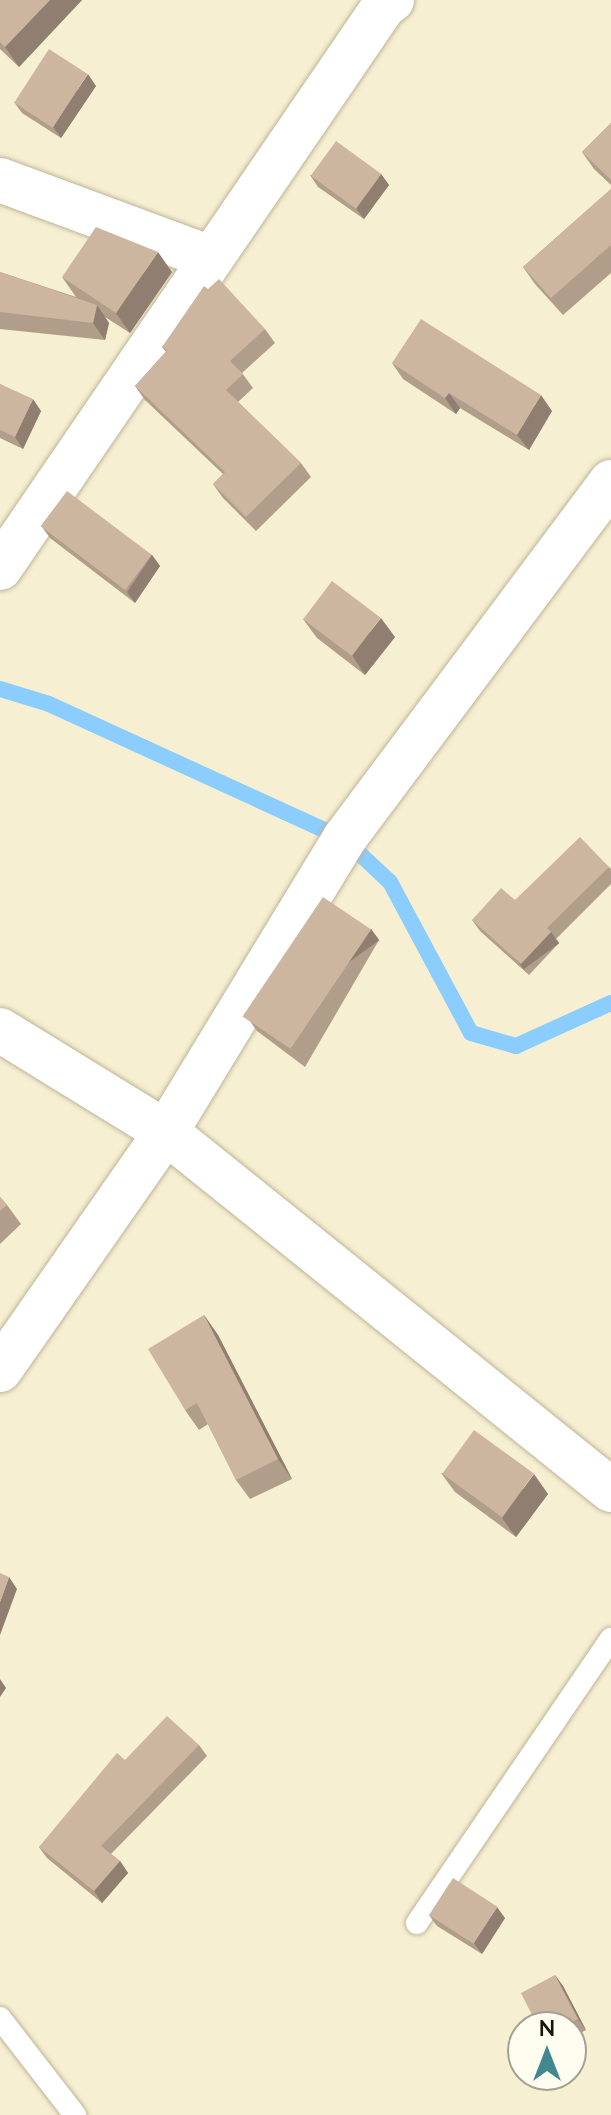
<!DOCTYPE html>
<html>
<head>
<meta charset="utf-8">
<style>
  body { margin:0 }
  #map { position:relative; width:611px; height:2115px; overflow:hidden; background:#f7efd1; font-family:"Nunito Sans",sans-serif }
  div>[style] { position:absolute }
  .stream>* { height:16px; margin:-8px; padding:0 8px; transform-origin:8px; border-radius:8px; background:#8acdfe }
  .roads { filter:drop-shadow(0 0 2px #bdb599) drop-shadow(0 0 2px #bdb599) }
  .service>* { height:22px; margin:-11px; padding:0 11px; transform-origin:11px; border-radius:11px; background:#fff }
  .minor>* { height:44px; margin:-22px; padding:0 22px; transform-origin:22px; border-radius:22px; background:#fff }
  .wall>* { inset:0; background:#b09d8a }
  .shaded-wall>* { inset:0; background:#907f70; transform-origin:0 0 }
  .building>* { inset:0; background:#cdb6a0; transform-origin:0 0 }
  span { translate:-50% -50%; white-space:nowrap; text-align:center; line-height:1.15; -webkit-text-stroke:8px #fffcf0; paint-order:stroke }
  .north { position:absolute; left:507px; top:2011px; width:80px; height:80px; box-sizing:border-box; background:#fffcf0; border:2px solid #a3a094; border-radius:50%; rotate:0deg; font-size:22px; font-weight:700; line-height:32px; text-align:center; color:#18150a }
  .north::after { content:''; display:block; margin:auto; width:28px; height:36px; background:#418890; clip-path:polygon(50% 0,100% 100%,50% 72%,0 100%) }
</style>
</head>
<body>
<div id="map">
  <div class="stream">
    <i style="left:0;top:689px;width:51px;rotate:17deg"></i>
    <i style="left:49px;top:704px;width:324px;rotate:24.6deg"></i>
    <i style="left:344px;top:839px;width:63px;rotate:43.1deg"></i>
    <i style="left:390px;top:882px;width:171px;rotate:61.8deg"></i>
    <i style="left:471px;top:1033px;width:47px;rotate:16.1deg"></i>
    <i style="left:516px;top:1046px;width:104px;rotate:-24.4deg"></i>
  </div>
  <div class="roads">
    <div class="service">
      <i style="left:417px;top:1923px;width:344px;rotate:-55.7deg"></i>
      <i style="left:0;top:2018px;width:123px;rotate:52.3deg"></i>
    </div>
    <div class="minor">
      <i style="left:0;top:180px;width:225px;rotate:20.3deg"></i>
      <i style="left:0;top:568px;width:681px;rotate:-55.66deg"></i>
      <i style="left:384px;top:6px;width:10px;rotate:-37deg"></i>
      <i style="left:0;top:1030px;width:195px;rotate:31.6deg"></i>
      <i style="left:166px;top:1132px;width:571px;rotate:38.82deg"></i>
      <i style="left:0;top:1370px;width:290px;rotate:-55.1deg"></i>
      <i style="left:166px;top:1132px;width:343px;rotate:-58.7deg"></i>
      <i style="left:344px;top:839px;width:446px;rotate:-53.2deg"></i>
    </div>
  </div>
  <div class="wall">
    <i style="clip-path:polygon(0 0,82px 0,19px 67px,0 49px)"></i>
    <i style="clip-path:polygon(96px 86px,61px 138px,22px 113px,14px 102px)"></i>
    <i style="clip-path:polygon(611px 123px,611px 185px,594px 169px,582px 152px)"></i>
    <i style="clip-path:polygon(381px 174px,389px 185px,364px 219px,318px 187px,310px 175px)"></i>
    <i style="clip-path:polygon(611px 189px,611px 273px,563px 315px,535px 284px,523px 267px)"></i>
    <i style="clip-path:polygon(0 272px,76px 297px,62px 277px,172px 272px,130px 333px,105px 317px,109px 323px,105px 340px,0 329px)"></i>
    <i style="clip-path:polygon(265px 329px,275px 343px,242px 373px,253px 388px,238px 402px,301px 463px,311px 477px,256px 531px,223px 498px,213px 484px,223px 474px,145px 400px,135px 386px,166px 352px,162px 347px)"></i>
    <i style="clip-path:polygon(392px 363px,552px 411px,529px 450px,460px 408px,456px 414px,403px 379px)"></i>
    <i style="clip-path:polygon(0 384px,41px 411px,23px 449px,0 438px)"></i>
    <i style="clip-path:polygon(42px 527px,152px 555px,160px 566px,135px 603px,50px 538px)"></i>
    <i style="clip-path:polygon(303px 619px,395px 637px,365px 675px,317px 638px)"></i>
    <i style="clip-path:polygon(609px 867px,611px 869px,611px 884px,556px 939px,559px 943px,529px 975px,480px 931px,472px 920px,515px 900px)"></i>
    <i style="clip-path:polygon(371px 929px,379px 940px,305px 1067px,257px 1031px,249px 1020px)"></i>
    <i style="clip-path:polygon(0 1197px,7px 1205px,21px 1224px,0 1244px)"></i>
    <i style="clip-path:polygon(204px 1315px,218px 1335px,292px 1479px,250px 1499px,236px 1480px,208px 1424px,199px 1430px,185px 1410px)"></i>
    <i style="clip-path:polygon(441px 1473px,548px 1494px,516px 1537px,455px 1492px)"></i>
    <i style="clip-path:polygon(199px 1745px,207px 1756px,111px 1854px,120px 1861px,128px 1873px,102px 1903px,47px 1858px,39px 1847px,125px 1760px)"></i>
    <i style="clip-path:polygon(429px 1915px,505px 1918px,482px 1954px,437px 1926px)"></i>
    <i style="clip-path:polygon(555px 1975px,563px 1986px,586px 2030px,571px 2038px,571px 2027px,538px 2027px)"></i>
  </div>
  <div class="shaded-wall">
    <i style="clip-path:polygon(50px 0,82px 0,19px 67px,5px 47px)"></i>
    <i style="clip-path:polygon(88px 74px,96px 86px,61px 138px,53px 127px)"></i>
    <i style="clip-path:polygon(381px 174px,389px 185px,364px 219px,356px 208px)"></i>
    <i style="clip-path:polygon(158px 252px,172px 272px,130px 333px,116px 313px)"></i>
    <i style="clip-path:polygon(97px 305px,109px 323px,105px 340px,93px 323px)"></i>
    <i style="clip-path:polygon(449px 393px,460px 408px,456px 414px,445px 398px)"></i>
    <i style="clip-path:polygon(541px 395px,552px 411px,529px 450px,517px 435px)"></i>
    <i style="clip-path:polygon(33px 399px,41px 411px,23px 449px,15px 437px)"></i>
    <i style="clip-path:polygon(152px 555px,160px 566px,135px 603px,127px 592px)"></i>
    <i style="clip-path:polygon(381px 618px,395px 637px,365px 675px,352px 655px)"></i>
    <i style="left:371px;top:929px;width:14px;height:147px;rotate:54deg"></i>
    <i style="left:551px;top:932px;width:14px;height:44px;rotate:54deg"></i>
    <i style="clip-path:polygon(204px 1315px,218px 1335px,292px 1479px,278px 1459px)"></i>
    <i style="clip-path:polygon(534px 1474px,548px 1494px,516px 1537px,502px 1518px)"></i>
    <i style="clip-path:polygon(9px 1577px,17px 1589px,0 1635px,0 1602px)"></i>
    <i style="clip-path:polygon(0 1679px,6px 1688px,0 1697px)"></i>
    <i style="clip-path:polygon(120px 1861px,128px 1873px,102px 1903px,94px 1891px)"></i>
    <i style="clip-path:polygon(497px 1907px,505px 1918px,482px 1954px,474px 1943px)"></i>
    <i style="clip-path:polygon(555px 1975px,563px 1986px,586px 2030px,578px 2019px)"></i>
  </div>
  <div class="building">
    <i style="clip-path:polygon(0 0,50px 0,5px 47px,0 42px)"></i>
    <i style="left:49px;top:49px;width:46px;height:64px;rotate:33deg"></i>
    <i style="clip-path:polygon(611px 123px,611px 180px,582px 152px)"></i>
    <i style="left:336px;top:141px;width:56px;height:43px;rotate:36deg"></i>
    <i style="clip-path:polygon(611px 189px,611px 245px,551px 298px,523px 267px)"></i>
    <i style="clip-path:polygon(96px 227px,158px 252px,116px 313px,62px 277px)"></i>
    <i style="clip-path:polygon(0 272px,97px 305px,93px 323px,0 312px)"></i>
    <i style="clip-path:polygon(219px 279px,265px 329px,230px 361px,243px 374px,226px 390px,301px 463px,246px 517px,213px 484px,225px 472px,135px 386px,167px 350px,162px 347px,204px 286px,208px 289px)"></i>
    <i style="clip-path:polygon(421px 319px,541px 395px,517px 435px,449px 393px,445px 398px,392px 363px)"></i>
    <i style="clip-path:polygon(0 384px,33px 399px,15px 437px,0 430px)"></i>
    <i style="left:67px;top:491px;width:106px;height:44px;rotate:37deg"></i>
    <i style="left:332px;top:581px;width:61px;height:48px;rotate:37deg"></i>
    <i style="clip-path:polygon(580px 837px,609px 867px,547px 928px,551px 932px,521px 964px,472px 920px,501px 888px,515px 900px)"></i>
    <i style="left:323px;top:897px;width:58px;height:144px;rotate:34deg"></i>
    <i style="clip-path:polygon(0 1197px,7px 1205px,0 1211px)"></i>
    <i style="clip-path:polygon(204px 1315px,278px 1459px,236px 1480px,197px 1403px,185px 1410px,148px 1349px)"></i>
    <i style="left:474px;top:1430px;width:74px;height:54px;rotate:36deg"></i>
    <i style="clip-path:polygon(0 1573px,9px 1577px,0 1602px)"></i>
    <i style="clip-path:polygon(167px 1716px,199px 1745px,101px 1846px,120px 1861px,94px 1891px,39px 1847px,117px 1753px,125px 1760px)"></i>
    <i style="left:453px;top:1878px;width:53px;height:44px;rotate:33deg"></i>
    <i style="clip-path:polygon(555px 1975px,578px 2019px,562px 2027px,538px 2027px,521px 1993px)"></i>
  </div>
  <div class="north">N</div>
</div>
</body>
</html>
